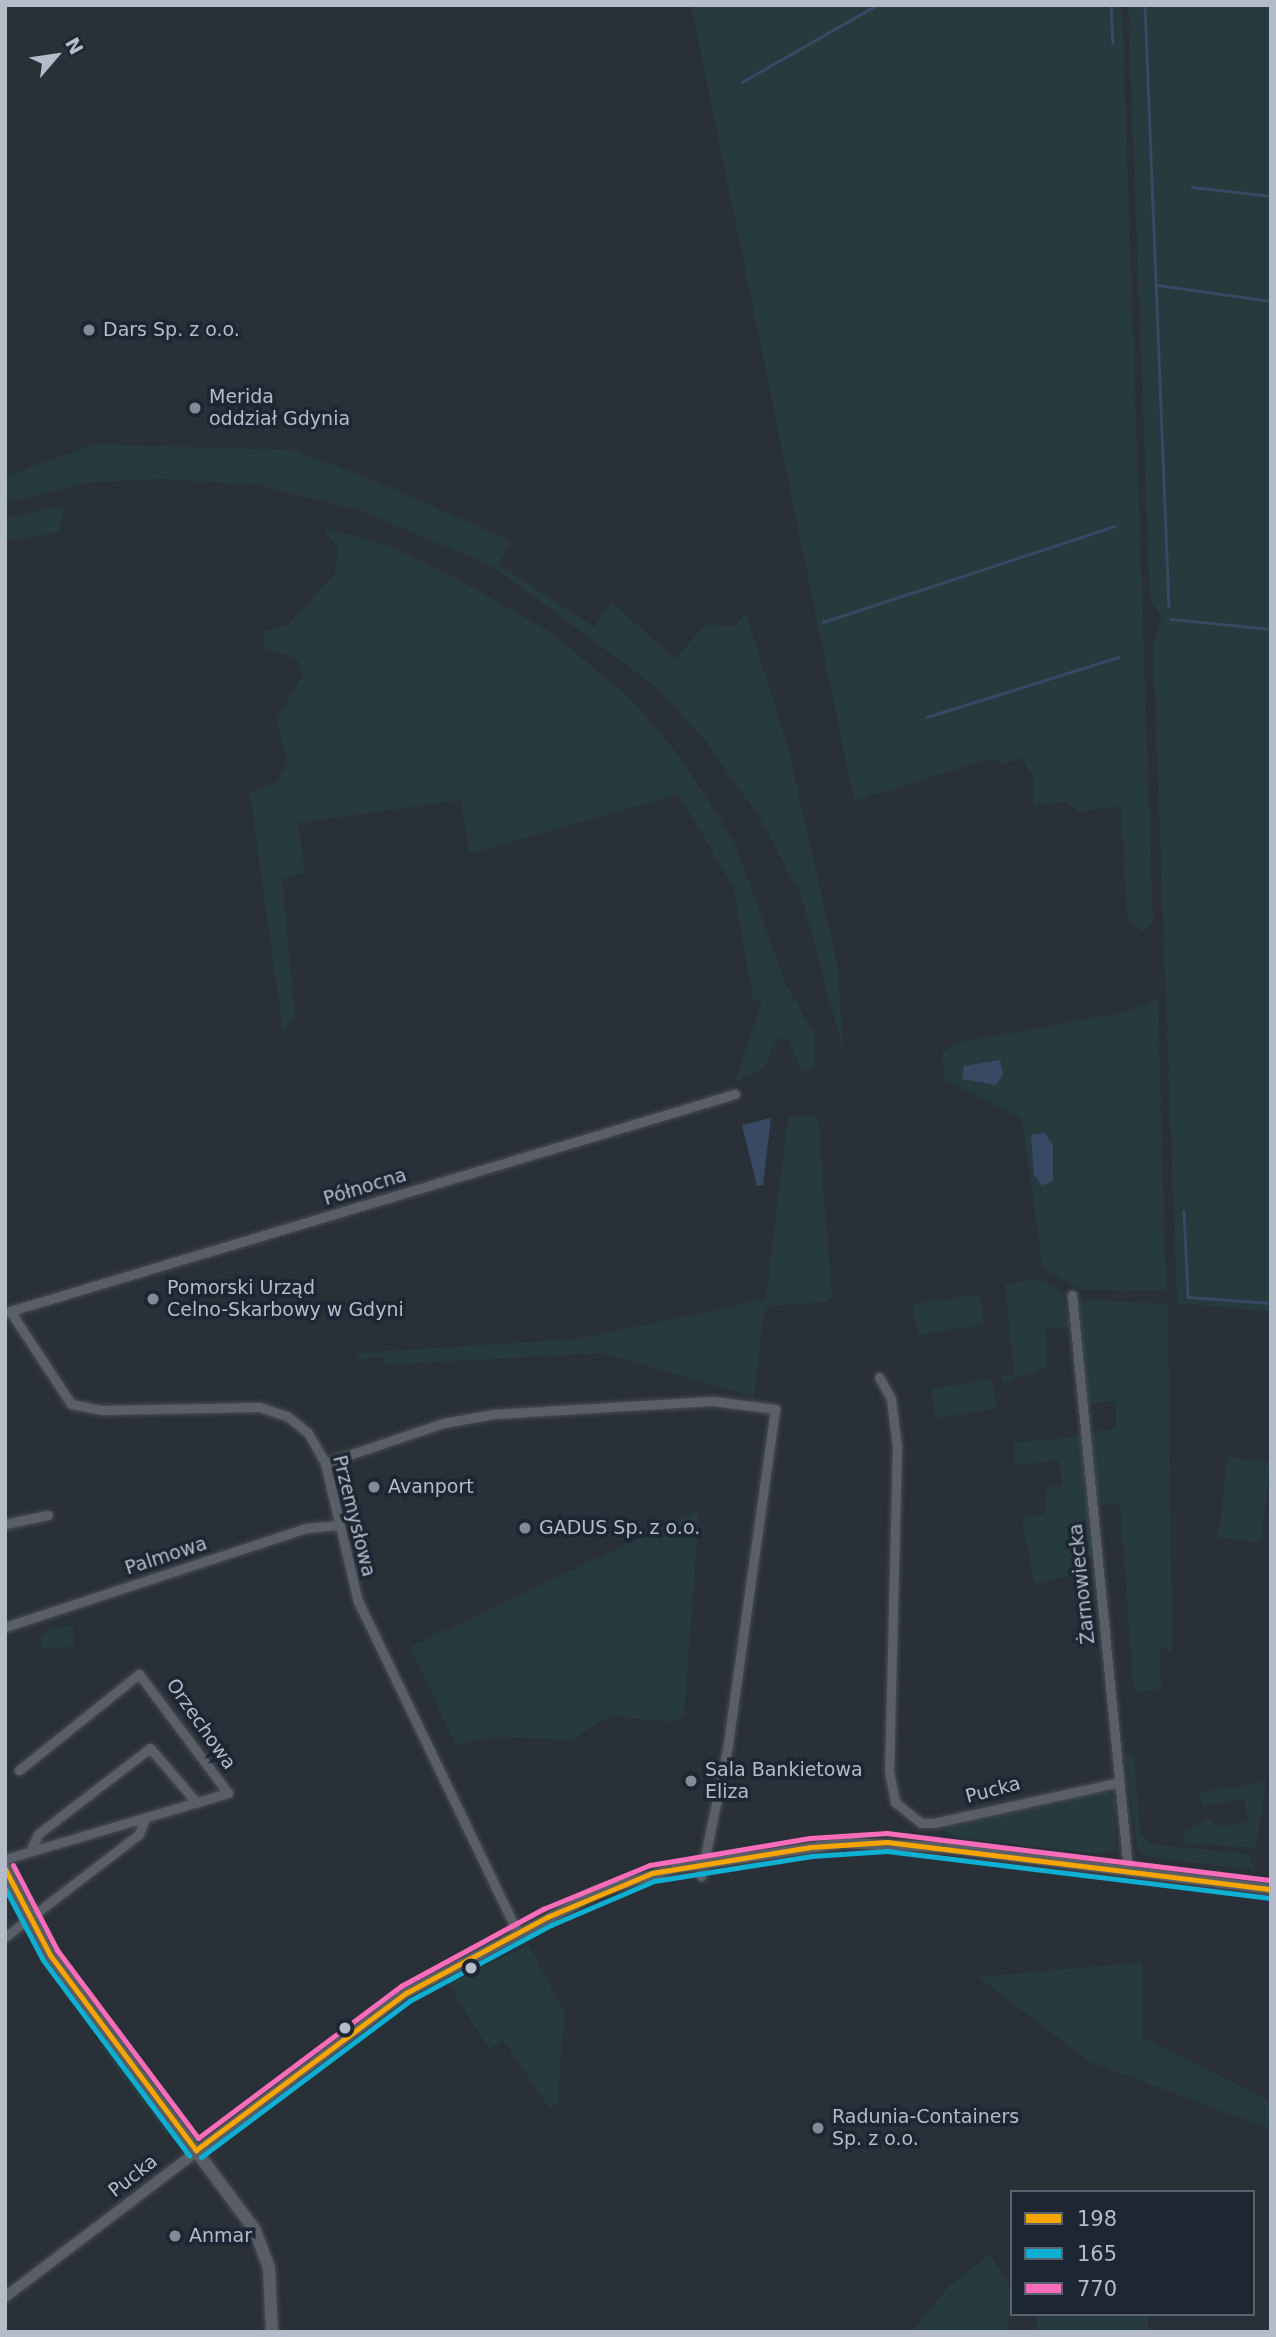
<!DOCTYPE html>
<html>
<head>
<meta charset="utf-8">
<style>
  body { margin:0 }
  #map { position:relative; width:1276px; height:2337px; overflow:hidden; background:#2a3038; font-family:"DejaVu Sans",sans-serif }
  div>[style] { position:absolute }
  .green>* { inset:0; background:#273a3e; transform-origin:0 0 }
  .water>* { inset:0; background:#384963 }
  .stream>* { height:2.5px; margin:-1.25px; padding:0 1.25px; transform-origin:1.25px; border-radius:1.25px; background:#384963 }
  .roads { filter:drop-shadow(0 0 2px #484c53) drop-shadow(0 0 2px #484c53) }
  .minor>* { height:9px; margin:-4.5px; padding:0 4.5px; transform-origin:4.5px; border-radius:4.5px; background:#5a5e66 }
  .tertiary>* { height:10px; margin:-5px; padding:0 5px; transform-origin:5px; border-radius:5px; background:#5a5e66 }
  .secondary>* { height:12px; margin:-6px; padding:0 6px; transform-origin:6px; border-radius:6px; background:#595d64 }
  .bridges { filter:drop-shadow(0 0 2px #484c53) drop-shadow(0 0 2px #484c53) }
  .tertiary-bridge>* { height:10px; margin:-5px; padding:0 5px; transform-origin:5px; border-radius:5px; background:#5a5e66 }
  .bus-1>* { height:5px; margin:-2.5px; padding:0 2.5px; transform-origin:2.5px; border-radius:2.5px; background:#f7a600 }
  .bus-2>* { height:5px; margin:-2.5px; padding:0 2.5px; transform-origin:2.5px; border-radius:2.5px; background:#0dafd3 }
  .bus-3>* { height:5px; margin:-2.5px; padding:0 2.5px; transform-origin:2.5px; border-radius:2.5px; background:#fb6dba }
  .dots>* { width:19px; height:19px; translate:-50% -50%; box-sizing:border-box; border:4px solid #1d2633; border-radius:50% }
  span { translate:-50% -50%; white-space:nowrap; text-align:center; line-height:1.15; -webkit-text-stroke:7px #1d2633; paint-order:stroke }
  .poi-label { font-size:19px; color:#b4bcc9 }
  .left { translate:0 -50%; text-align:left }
  .street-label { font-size:19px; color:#b4bcc9 }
  .frame { position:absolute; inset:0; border:7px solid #b4bcc9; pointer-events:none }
  .legend { position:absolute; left:1010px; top:2190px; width:245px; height:126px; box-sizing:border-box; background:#1d2633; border:2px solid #59626f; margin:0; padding:9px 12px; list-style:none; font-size:21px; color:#b4bcc9 }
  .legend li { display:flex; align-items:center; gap:14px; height:35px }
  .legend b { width:35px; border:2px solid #59626f }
  .north { position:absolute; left:21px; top:21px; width:70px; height:70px; -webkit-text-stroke:5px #1d2633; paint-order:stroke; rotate:61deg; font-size:19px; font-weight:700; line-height:28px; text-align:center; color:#b4bcc9 }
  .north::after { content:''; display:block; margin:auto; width:24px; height:32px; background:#b4bcc9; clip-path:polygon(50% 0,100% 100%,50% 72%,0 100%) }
</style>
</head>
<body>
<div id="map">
  <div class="green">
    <i style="clip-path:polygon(691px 5px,1122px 5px,1153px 922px,1142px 932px,1127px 918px,1121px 806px,1077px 812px,1067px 802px,1033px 806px,1033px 777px,1022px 758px,1002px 764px,992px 758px,854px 801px)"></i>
    <i style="clip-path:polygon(1128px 5px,1271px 5px,1271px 1312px,1177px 1303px,1153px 644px,1162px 617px,1150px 600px)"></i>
    <i style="clip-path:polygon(94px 444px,292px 450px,363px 476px,512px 541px,498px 564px,594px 627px,612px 602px,675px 659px,705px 625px,735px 626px,746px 614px,788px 747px,837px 963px,844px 1052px,801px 895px,761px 820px,705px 740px,656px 687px,492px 566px,359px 510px,257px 485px,161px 479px,85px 483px,5px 503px,5px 477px)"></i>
    <i style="clip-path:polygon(50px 508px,64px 509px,59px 532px,5px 541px,5px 518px)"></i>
    <i style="clip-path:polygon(324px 528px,390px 546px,458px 579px,552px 633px,630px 698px,681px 758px,734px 842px,786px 984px,813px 1032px,815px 1065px,802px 1072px,788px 1039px,778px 1038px,763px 1069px,735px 1082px,762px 1001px,753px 999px,734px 889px,679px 794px,469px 854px,461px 800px,298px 823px,305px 873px,282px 879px,295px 1018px,283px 1032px,250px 793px,277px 782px,288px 762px,276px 721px,303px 674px,297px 659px,263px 649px,264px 632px,288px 625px,335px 574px,338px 550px)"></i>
    <i style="clip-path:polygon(1158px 1000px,1166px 1291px,1082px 1290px,1043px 1268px,1022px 1118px,944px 1079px,942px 1053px,956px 1043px,1120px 1013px)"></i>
    <i style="clip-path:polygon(788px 1116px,818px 1117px,832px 1296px,827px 1302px,765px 1306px,754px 1397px,603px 1353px,384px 1365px,384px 1357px,358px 1359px,356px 1353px,577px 1339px,766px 1299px)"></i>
    <i style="clip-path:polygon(1037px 1279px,1062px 1292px,1070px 1327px,1045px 1329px,1047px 1368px,1002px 1383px,1001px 1377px,1014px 1374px,1005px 1284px)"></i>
    <i style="left:979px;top:1294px;width:31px;height:67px;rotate:81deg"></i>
    <i style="clip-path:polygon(1096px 1300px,1168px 1304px,1172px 1652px,1160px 1647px,1161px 1689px,1134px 1692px,1120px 1503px,1098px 1505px,1088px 1432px,1116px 1429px,1116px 1401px,1085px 1404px,1076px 1303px)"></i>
    <i style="left:992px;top:1379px;width:30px;height:62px;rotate:81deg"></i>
    <i style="clip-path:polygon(1083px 1436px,1094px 1556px,1071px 1558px,1072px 1576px,1034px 1583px,1022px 1517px,1045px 1514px,1046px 1488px,1062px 1485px,1058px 1460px,1015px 1465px,1013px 1443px)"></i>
    <i style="left:1228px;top:1457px;width:43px;height:81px;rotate:7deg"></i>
    <i style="clip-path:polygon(699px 1510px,684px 1717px,673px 1722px,610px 1716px,571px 1740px,494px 1737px,456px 1745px,410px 1647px)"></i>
    <i style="clip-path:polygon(73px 1626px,74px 1646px,41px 1649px,40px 1637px,51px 1628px)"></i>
    <i style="clip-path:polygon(1125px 1754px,1134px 1755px,1140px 1832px,1150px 1844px,1248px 1854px,1256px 1870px,1144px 1856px,1137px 1848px)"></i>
    <i style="clip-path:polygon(1266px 1782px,1256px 1848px,1185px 1843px,1182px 1833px,1210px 1818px,1215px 1827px,1248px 1822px,1244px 1799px,1204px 1806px,1198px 1793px)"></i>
    <i style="clip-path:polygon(1103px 1788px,1115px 1799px,1115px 1850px,1098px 1854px,957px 1837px,941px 1830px)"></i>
    <i style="clip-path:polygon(529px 1945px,565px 2013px,557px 2103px,550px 2109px,503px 2040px,489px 2049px,448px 1983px)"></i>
    <i style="clip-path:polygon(1142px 1962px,1142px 2036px,1271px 2102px,1271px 2129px,1090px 2062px,978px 1977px)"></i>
    <i style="left:103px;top:2044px;width:111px;height:4px;rotate:53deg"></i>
    <i style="clip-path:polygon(990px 2254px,1012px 2289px,1007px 2332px,911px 2332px,949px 2286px)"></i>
    <i style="left:1037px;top:2314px;width:111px;height:19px"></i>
  </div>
  <div class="water">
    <i style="clip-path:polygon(1000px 1060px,1003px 1074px,996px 1085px,962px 1079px,964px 1066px)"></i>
    <i style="clip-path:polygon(771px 1118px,763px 1185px,757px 1186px,742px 1125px)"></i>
    <i style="clip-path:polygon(1045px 1133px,1053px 1146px,1053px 1181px,1042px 1186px,1034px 1175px,1031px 1135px)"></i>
  </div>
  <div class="stream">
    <i style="left:1111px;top:5px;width:38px;rotate:87deg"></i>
    <i style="left:1145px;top:5px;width:602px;rotate:87.72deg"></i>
    <i style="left:742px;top:82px;width:155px;rotate:-29.7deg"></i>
    <i style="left:1192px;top:187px;width:80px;rotate:6.5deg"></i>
    <i style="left:1157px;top:285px;width:115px;rotate:8deg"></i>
    <i style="left:1171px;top:619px;width:100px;rotate:5.7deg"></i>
    <i style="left:823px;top:622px;width:307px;rotate:-18.2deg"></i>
    <i style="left:927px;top:717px;width:200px;rotate:-17.4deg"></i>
    <i style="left:1184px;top:1211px;width:86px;rotate:87.3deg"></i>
    <i style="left:1188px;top:1297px;width:83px;rotate:4.1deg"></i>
  </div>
  <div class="roads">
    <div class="minor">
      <i style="left:1072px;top:1295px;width:578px;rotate:84.44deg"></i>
      <i style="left:10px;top:1311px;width:111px;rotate:56.7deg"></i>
      <i style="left:71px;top:1404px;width:33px;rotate:11deg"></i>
      <i style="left:103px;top:1410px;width:156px;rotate:-1.1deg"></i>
      <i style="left:259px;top:1407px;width:29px;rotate:18deg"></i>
      <i style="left:287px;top:1416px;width:27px;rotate:39deg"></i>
      <i style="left:308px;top:1433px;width:34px;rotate:60deg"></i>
      <i style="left:325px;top:1463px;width:142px;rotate:76.6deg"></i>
      <i style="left:358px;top:1601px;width:367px;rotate:64.3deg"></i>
      <i style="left:7px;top:1312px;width:760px;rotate:-16.67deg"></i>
      <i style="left:879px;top:1377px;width:25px;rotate:61deg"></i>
      <i style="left:891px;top:1399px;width:48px;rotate:82.9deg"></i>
      <i style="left:897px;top:1447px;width:324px;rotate:91.4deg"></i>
      <i style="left:889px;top:1771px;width:32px;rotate:79deg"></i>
      <i style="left:895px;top:1802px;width:33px;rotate:39deg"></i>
      <i style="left:921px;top:1823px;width:13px"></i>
      <i style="left:934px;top:1823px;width:190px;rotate:-12.4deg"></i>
      <i style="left:325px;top:1463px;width:125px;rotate:-18.7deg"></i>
      <i style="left:443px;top:1423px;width:52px;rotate:-10deg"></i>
      <i style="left:494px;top:1414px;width:218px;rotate:-3.4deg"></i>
      <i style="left:712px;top:1401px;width:64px;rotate:7.2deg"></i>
      <i style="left:775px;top:1409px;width:339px;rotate:98deg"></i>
      <i style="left:728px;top:1745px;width:134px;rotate:101.6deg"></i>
      <i style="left:5px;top:1524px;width:44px;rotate:-11.8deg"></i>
      <i style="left:5px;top:1627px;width:317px;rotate:-18.2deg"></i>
      <i style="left:306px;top:1528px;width:33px;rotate:-5deg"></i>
      <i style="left:32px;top:1847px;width:14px;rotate:-65deg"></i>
      <i style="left:38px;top:1834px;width:141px;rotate:-37.5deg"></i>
      <i style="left:150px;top:1748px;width:72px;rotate:49.5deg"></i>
      <i style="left:5px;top:1859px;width:233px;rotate:-16.5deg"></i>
      <i style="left:228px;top:1793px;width:149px;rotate:-126.8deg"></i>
      <i style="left:139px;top:1674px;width:154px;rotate:141.3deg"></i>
      <i style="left:5px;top:1937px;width:169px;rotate:-37.5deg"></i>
      <i style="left:139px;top:1834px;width:17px;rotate:-69deg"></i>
    </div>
    <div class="tertiary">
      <i style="left:938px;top:1847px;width:336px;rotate:7.2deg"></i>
      <i style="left:5px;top:2297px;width:503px;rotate:-37.17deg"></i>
      <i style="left:406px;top:1993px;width:220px;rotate:-27.6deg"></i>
      <i style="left:601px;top:1891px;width:78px;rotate:-17deg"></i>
    </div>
    <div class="secondary">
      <i style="left:5px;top:1869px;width:97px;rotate:62.4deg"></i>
      <i style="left:50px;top:1955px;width:343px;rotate:53.3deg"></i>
      <i style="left:255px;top:2230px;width:40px;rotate:69.8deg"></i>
      <i style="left:269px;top:2268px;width:64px;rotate:87.3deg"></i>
    </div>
  </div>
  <div class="bridges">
    <div class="tertiary-bridge">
      <i style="left:676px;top:1868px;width:169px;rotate:-8.5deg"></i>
      <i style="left:843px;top:1843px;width:95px;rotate:2.4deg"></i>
    </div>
  </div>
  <div class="bus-1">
    <i style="left:5px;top:1869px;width:97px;rotate:62.4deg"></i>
    <i style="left:50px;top:1955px;width:244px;rotate:53.2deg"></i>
    <i style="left:196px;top:2150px;width:262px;rotate:-36.8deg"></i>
    <i style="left:406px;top:1993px;width:160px;rotate:-28.3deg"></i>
    <i style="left:547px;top:1917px;width:114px;rotate:-22.7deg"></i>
    <i style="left:652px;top:1873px;width:161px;rotate:-9.3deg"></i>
    <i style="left:811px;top:1847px;width:76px;rotate:-3.8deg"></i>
    <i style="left:887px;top:1842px;width:387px;rotate:7deg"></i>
  </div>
  <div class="bus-2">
    <i style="left:5px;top:1888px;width:81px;rotate:62.2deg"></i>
    <i style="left:43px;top:1960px;width:244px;rotate:53.2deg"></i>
    <i style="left:201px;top:2157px;width:262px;rotate:-36.8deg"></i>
    <i style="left:411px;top:2000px;width:159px;rotate:-28.2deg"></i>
    <i style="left:551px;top:1925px;width:112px;rotate:-23.1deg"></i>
    <i style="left:654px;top:1881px;width:160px;rotate:-9deg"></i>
    <i style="left:812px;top:1856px;width:75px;rotate:-3.8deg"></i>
    <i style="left:887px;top:1851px;width:386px;rotate:7deg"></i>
  </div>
  <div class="bus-3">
    <i style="left:13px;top:1865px;width:96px;rotate:62.6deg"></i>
    <i style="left:57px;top:1950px;width:235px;rotate:53.1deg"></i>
    <i style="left:198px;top:2138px;width:254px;rotate:-36.8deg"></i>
    <i style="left:401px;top:1986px;width:162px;rotate:-28.5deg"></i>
    <i style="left:543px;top:1909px;width:116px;rotate:-22.4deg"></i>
    <i style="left:650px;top:1865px;width:162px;rotate:-9.6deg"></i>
    <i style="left:810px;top:1838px;width:77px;rotate:-3.7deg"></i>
    <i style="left:887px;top:1833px;width:387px;rotate:7deg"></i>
  </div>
  <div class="dots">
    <i style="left:89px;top:330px;background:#848b96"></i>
    <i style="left:195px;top:408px;background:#848b96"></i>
    <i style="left:153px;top:1299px;background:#848b96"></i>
    <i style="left:374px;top:1487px;background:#848b96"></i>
    <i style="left:525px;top:1528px;background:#848b96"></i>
    <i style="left:691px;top:1781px;background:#848b96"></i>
    <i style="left:471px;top:1968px;background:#b4bcc9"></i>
    <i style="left:345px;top:2028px;background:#b4bcc9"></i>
    <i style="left:818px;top:2128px;background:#848b96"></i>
    <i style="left:175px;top:2236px;background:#848b96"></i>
  </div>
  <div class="poi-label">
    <span class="left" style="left:103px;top:330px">Dars Sp. z o.o.</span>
    <span class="left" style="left:209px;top:408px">Merida<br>oddział Gdynia</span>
    <span class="left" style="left:167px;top:1299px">Pomorski Urząd<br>Celno-Skarbowy w Gdyni</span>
    <span class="left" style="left:388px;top:1487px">Avanport</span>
    <span class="left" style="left:539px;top:1528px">GADUS Sp. z o.o.</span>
    <span class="left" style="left:705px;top:1781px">Sala Bankietowa<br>Eliza</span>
    <span class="left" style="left:832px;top:2128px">Radunia-Containers<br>Sp. z o.o.</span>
    <span class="left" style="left:189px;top:2236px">Anmar</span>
  </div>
  <div class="street-label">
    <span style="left:365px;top:1187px;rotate:-17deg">Północna</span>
    <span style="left:354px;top:1516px;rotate:76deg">Przemysłowa</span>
    <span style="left:166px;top:1556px;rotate:-18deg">Palmowa</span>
    <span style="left:1082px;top:1584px;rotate:-96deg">Żarnowiecka</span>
    <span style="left:201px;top:1724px;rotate:55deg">Orzechowa</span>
    <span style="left:993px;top:1790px;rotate:-15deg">Pucka</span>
    <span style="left:133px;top:2176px;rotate:-38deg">Pucka</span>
  </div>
  <div class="frame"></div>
  <ul class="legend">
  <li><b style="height:9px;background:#f7a600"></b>198</li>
  <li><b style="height:9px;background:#0dafd3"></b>165</li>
  <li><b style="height:9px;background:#fb6dba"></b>770</li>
  </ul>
  <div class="north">N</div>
</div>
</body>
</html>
